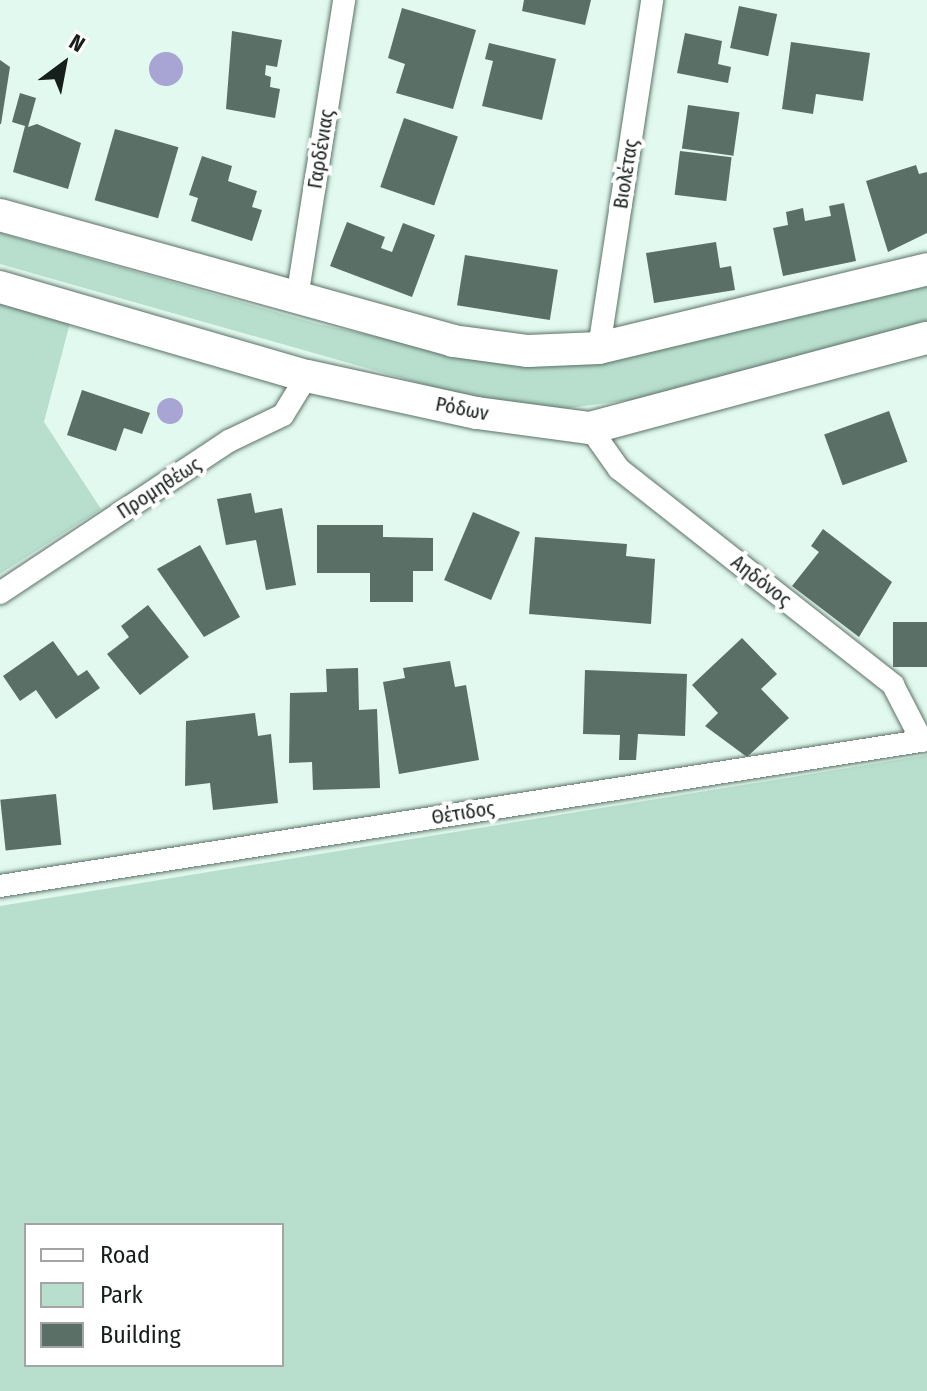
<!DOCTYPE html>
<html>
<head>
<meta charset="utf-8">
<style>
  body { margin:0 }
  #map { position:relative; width:927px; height:1391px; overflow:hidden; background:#e1f9ee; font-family:"Fira Sans Condensed",sans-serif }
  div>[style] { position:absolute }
  .green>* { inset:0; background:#b8dfce }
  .water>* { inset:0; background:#a8a4d3 }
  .round { border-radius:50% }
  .building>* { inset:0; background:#5a6f66; transform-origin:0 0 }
  .roads { filter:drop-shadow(0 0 2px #5c7168) drop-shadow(0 0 2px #5c7168) }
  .street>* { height:22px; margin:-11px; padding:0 11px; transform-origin:11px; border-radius:11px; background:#fff }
  .secondary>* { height:32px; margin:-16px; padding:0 16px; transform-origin:16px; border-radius:16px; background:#fff }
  span { translate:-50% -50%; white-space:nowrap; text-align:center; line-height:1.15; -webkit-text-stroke:8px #fff; paint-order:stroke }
  .street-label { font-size:20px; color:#171f1c }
  .legend { position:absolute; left:24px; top:1223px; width:260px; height:144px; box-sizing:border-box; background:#fff; border:2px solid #a2a5a4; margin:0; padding:10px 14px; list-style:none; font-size:24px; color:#171f1c }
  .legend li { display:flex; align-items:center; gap:16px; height:40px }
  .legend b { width:40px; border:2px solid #a2a5a4 }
  .north { position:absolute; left:24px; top:24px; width:80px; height:80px; -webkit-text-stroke:6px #fff; paint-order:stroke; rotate:32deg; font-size:22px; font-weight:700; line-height:32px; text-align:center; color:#171f1c }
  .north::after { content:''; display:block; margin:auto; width:28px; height:36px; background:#171f1c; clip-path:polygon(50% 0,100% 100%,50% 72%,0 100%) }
</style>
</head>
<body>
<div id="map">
  <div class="green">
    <i style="clip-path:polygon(0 233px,318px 324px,485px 360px,598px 364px,927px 283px,927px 326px,662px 396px,561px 409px,472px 398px,0 264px)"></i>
    <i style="clip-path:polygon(0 300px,71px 319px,44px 422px,101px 509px,0 574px)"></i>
    <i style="clip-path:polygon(evenodd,927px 755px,927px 1391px,0 1391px,0 906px,927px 755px,26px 1225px,282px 1225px,282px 1365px,26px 1365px,26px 1225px)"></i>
  </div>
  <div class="water">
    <i class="round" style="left:149px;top:52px;width:34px;height:34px"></i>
    <i class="round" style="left:157px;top:398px;width:26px;height:26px"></i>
  </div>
  <div class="building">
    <i style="clip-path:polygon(524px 0,591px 0,585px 25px,522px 11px)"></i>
    <i style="left:739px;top:6px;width:39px;height:43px;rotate:12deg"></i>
    <i style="clip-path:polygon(402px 8px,476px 30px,453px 109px,396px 93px,405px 64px,388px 58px)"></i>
    <i style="clip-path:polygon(232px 31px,282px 40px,277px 67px,266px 65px,265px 75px,271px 77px,270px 87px,280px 89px,275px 118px,226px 109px)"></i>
    <i style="clip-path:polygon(685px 33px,722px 41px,718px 64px,731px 67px,728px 83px,677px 73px)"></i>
    <i style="clip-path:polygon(791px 42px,870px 53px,863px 101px,816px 94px,813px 114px,782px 109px)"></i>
    <i style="clip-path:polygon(489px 43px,556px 59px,542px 120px,482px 106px,493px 61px,485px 59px)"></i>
    <i style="clip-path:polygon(0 60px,10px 67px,1px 124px,0 124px)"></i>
    <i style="clip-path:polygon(20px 93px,36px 98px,28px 127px,37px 124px,81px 143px,68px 189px,13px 172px,25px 126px,12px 122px)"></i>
    <i style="left:688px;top:105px;width:52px;height:44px;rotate:8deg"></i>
    <i style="left:404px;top:118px;width:57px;height:73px;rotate:19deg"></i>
    <i style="left:115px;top:129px;width:66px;height:74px;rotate:16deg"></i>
    <i style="left:680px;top:151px;width:52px;height:44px;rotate:7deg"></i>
    <i style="clip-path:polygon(202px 156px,232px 166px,228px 181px,257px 191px,252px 207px,262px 210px,252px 241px,191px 221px,198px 198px,189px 195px)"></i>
    <i style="clip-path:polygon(916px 165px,919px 174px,927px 172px,927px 233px,888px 252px,866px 181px)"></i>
    <i style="clip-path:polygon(844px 203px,856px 261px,783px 276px,773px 228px,788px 225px,786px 212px,803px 208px,805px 221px,831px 216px,829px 206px)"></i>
    <i style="clip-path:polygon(347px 222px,385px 237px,381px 248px,392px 252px,403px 223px,435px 235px,412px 297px,330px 266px)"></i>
    <i style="clip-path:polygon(716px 242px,720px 268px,731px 266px,735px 290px,654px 303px,646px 253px)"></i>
    <i style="left:465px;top:255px;width:94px;height:51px;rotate:9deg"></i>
    <i style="clip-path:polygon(82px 390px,150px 413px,142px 434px,124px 428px,116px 451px,67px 435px)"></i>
    <i style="left:889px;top:411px;width:54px;height:69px;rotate:70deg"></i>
    <i style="clip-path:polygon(251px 493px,255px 513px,282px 508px,296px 585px,266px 590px,256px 540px,226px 545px,217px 499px)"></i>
    <i style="left:473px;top:512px;width:51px;height:74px;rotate:23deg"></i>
    <i style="clip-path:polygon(317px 525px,383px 525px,383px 537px,433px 538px,433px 571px,413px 571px,413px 602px,370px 602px,370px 573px,317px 573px)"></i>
    <i style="clip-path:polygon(823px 529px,892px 582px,859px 637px,792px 586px,819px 552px,811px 546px)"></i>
    <i style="clip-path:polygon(535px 537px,627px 544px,626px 556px,655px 559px,651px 624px,529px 614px)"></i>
    <i style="clip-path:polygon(200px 545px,240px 617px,204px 637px,157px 569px)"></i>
    <i style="clip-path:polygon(148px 605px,189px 657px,140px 695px,107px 654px,129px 637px,121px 626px)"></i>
    <i style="left:893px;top:622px;width:34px;height:45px"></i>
    <i style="clip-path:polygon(742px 638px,777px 674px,761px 689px,789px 718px,747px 757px,705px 726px,718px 713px,692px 685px)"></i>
    <i style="clip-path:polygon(53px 641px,78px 676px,87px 670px,100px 688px,56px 719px,36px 690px,20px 701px,3px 676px)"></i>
    <i style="clip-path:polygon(450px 661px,455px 687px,466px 685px,479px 760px,399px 774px,383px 682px,405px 678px,403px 668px)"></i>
    <i style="clip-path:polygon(358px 668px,359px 710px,377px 709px,380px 788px,313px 790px,312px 762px,289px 763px,290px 693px,327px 692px,326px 669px)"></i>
    <i style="clip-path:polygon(585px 670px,687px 674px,685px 736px,638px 734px,636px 760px,619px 760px,620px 735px,583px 734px)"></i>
    <i style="clip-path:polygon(255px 713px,258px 736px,271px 734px,278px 803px,213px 810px,210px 783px,185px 786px,186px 721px)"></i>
    <i style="left:56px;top:794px;width:51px;height:56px;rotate:84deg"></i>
  </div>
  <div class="roads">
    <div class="street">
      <i style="left:297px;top:298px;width:302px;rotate:-81deg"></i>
      <i style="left:599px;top:348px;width:352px;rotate:-81.3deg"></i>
      <i style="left:590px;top:428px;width:50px;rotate:54.7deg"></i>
      <i style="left:619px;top:469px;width:349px;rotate:38.2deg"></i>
      <i style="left:893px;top:685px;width:63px;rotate:62.6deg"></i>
      <i style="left:0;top:593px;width:275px;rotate:-33.6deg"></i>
      <i style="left:229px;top:441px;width:60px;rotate:-25.7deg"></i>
      <i style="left:283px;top:415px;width:46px;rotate:-58.4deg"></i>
      <i style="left:0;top:886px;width:938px;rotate:-8.95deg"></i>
    </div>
    <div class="secondary">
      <i style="left:0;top:215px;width:470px;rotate:15.5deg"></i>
      <i style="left:453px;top:341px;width:76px;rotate:7.6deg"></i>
      <i style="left:528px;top:351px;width:71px;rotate:-2.4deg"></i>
      <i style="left:599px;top:348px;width:337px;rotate:-13.5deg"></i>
      <i style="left:0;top:287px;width:320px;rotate:16.2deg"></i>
      <i style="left:307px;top:376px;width:174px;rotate:12.3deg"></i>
      <i style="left:477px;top:413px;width:114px;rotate:7.6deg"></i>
      <i style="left:590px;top:428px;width:349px;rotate:-15deg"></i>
    </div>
  </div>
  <div class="street-label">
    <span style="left:321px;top:149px;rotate:-81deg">Γαρδένιας</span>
    <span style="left:626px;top:174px;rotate:-81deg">Βιολέτας</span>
    <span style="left:462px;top:409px;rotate:11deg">Ρόδων</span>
    <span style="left:159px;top:488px;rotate:-33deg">Προμηθέως</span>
    <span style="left:761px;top:581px;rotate:38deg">Αηδόνος</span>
    <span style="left:463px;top:813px;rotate:-9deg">Θέτιδος</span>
  </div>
  <ul class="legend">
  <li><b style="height:10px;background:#fff"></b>Road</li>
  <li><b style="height:22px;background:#b8dfce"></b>Park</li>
  <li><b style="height:22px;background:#5a6f66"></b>Building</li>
  </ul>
  <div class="north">N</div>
</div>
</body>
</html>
